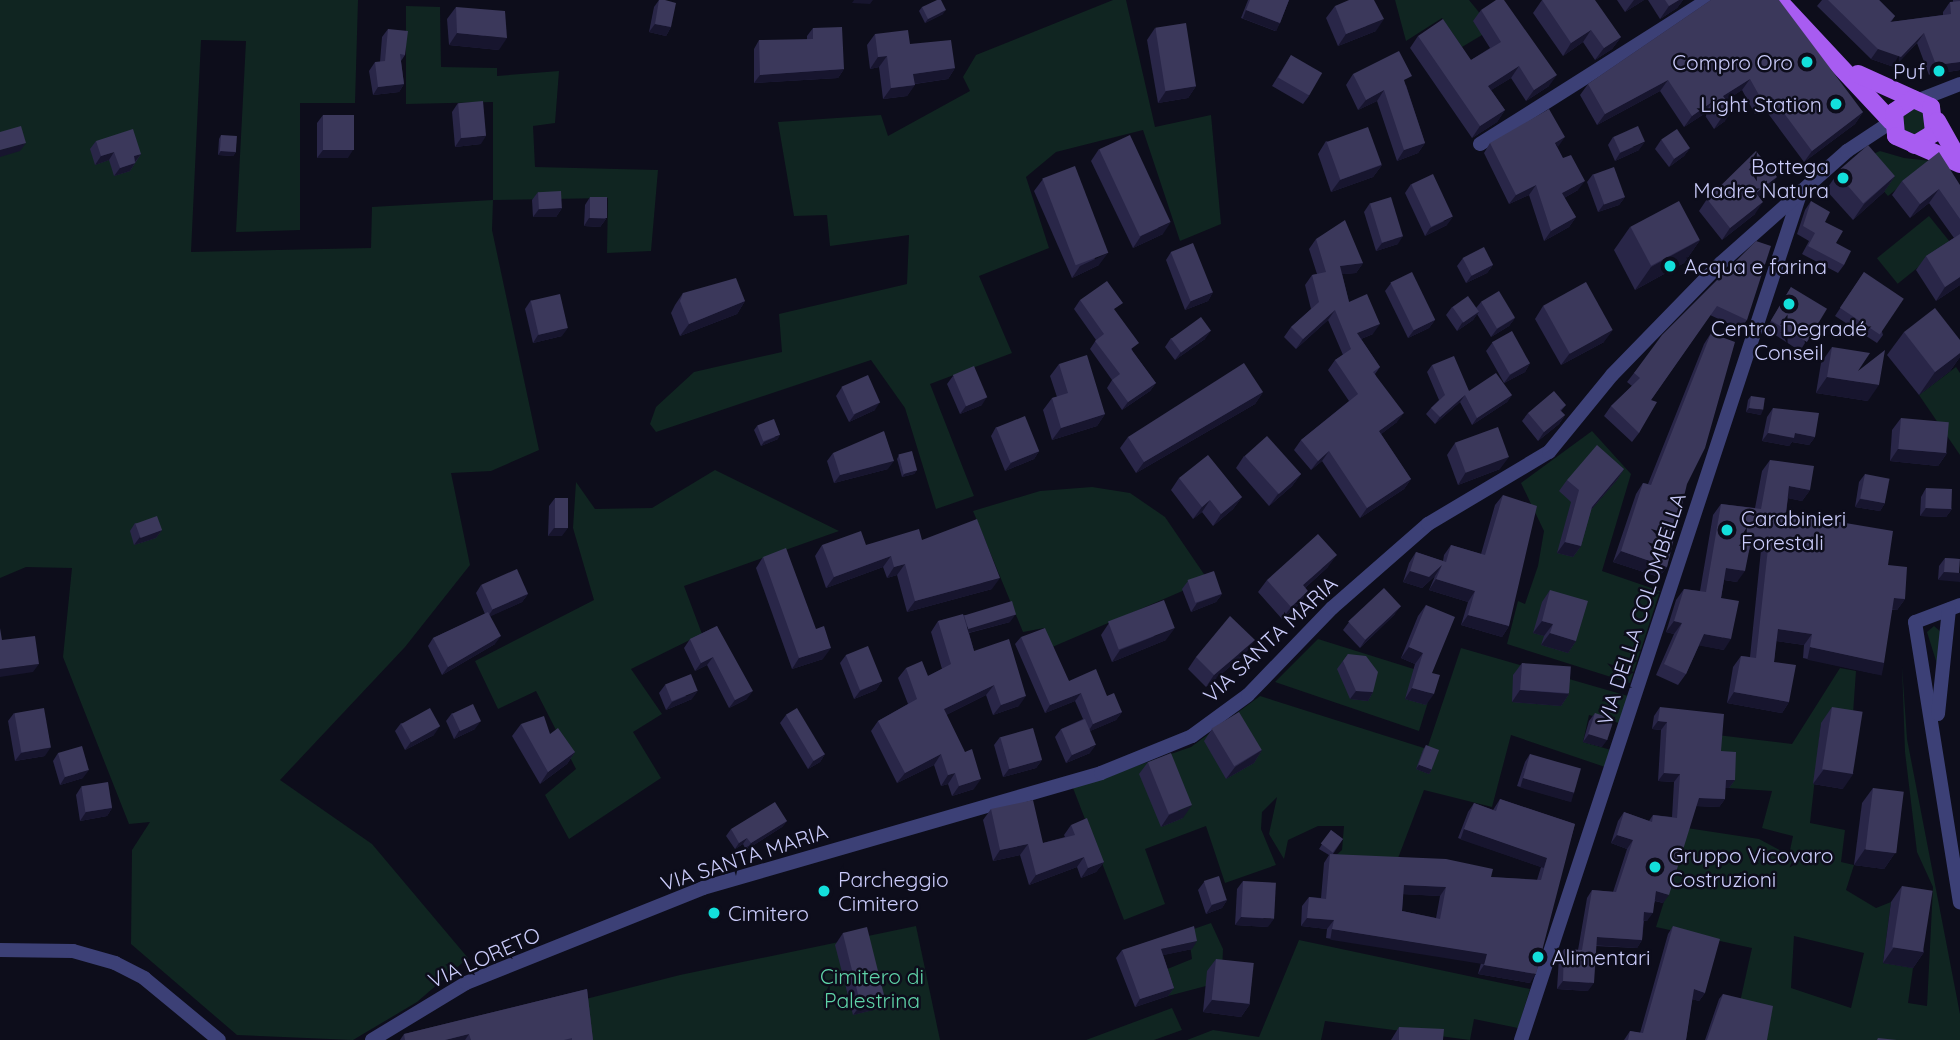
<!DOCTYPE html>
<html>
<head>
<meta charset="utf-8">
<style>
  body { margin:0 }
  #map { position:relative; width:1960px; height:1040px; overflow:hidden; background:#0d0d1b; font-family:Quicksand,sans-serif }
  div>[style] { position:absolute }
  .green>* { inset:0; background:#102521; transform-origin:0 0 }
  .round { border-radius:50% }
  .minor>* { height:14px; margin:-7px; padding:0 7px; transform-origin:7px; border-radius:7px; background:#3c4076 }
  .tertiary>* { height:14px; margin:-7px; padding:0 7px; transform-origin:7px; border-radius:7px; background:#3c4076 }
  .primary>* { height:18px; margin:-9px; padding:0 9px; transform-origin:9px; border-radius:9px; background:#a85cf1 }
  .wall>* { inset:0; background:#292648 }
  .shaded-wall>* { inset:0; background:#17152e; transform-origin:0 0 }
  .building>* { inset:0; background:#3b385b; transform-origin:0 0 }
  .dots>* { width:19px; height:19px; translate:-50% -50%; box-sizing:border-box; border:4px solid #0d0d1b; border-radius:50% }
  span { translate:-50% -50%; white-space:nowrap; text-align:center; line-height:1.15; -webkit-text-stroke:5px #0d0d1b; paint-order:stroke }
  .poi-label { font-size:21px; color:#cbccfb }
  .right { translate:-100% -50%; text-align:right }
  .left { translate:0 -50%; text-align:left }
  .street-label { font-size:21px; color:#cbccfb }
  .park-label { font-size:21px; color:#5fd3a8 }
</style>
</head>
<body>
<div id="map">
  <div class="green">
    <i style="clip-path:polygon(0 0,358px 0,355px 103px,300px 103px,300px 230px,236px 232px,246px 41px,201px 40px,191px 252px,371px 248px,372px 207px,493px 200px,493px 102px,406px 104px,406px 6px,440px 7px,441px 67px,497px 68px,497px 76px,559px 71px,555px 123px,533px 126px,535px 167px,658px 170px,651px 251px,607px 253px,608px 198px,493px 200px,492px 230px,539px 450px,491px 471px,451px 473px,470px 565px,405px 647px,280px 780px,372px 844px,468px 958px,417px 1002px,353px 1040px,237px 1035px,131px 944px,132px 850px,150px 822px,129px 824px,63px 657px,72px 568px,26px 567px,0 578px)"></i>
    <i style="clip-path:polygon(1113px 0,1126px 0,1155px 127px,1211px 115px,1221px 224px,1180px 241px,1143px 130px,1056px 152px,1026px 177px,1049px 248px,979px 276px,1012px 353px,930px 384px,974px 496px,936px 509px,905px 408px,871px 360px,656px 432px,650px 424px,656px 407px,694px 372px,782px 352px,779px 314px,907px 284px,909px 235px,830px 246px,827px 215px,794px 216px,778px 122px,881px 115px,888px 136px,970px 91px,963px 77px,976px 55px)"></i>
    <i style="clip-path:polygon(1395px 0,1469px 0,1482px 16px,1482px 35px,1462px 47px,1442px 18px,1406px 41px)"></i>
    <i class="round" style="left:1901px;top:109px;width:26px;height:26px"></i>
    <i style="clip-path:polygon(1880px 151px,1904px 158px,1931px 161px,1888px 196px,1857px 161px)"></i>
    <i style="left:1929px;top:216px;width:33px;height:67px;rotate:51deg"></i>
    <i style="clip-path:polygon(1956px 367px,1960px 373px,1960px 455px,1919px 395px)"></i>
    <i style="clip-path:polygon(1592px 431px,1631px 474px,1602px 571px,1660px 591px,1630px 683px,1507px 644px,1518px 601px,1525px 604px,1538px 566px,1544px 531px,1521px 483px)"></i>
    <i style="clip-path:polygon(715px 470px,839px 531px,684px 586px,702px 634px,631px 669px,662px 714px,633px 732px,661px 778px,569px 839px,545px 795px,576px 769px,536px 691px,498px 709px,475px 661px,594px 600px,573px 528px,576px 482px,595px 509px,652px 508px)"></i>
    <i style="clip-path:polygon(1092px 487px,1130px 493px,1165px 517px,1208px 580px,1050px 648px,1044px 628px,1023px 632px,973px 511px,1040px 491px)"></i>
    <i style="clip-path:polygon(1934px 626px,1941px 632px,1937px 664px,1927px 632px)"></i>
    <i style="clip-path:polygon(1318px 639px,1436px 676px,1419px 731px,1275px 682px)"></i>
    <i style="clip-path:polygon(1461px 648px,1628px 696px,1619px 723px,1589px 715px,1583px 742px,1611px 750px,1605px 767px,1511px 735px,1492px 807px,1424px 790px,1395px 866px,1334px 857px,1342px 850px,1344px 826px,1318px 826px,1288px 840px,1284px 859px,1269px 834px,1277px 797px,1262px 812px,1261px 829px,1276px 865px,1225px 883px,1206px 826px,1145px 849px,1165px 904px,1124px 920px,1073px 788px,1191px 747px,1260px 696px,1427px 749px)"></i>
    <i style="clip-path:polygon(evenodd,1902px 666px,1907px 739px,1960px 1014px,1960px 1040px,1766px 1040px,1740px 1002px,1752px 948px,1656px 927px,1687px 828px,1759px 839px,1789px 855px,1793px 836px,1762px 828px,1772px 791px,1729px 788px,1703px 758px,1717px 735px,1792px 744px,1840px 668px,1856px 671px,1852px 728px,1821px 724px,1810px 823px,1845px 830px,1841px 862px,1854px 865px,1846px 890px,1876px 908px,1891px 902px,1883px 963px,1913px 968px,1908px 1003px,1927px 1006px,1933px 887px,1917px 852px,1905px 752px,1902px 666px,1794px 936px,1864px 953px,1851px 1008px,1791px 988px,1794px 936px)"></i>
    <i style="clip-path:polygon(1211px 923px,1223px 949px,1222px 972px,1206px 986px,1168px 996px,1160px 972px,1192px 959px,1188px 931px)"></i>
    <i style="clip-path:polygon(916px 926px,940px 1040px,425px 1040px,680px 975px)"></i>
    <i style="clip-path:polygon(1299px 940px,1530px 989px,1518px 1028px,1474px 1019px,1470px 1040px,1325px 1021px,1321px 1040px,1187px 1040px,1213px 1030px,1259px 1037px)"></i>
    <i style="clip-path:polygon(1172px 1008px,1182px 1030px,1154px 1040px,1086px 1040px)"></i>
  </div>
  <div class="minor">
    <i style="left:1480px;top:144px;width:270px;rotate:-32.3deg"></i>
    <i style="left:1960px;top:605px;width:48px;rotate:159.3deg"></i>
    <i style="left:1915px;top:622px;width:284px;rotate:80.9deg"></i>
    <i style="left:1938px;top:714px;width:105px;rotate:-84deg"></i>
    <i style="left:1521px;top:1040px;width:894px;rotate:-71.75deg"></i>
  </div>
  <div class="tertiary">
    <i style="left:1919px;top:100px;width:44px;rotate:-21.3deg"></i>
    <i style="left:0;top:950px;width:73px;rotate:0.8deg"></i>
    <i style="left:73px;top:951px;width:44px;rotate:15.9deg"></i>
    <i style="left:115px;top:963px;width:33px;rotate:27deg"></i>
    <i style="left:144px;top:978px;width:97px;rotate:39.6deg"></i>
    <i style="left:372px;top:1040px;width:110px;rotate:-31.2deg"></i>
    <i style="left:466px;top:983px;width:255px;rotate:-21.8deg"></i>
    <i style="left:703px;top:888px;width:414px;rotate:-16.1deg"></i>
    <i style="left:1101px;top:773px;width:98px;rotate:-22.1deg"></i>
    <i style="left:1192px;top:736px;width:69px;rotate:-36.2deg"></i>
    <i style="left:1248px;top:695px;width:121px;rotate:-46deg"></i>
    <i style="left:1332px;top:608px;width:128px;rotate:-41.2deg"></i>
    <i style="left:1428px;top:524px;width:141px;rotate:-30.8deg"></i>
    <i style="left:1549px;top:452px;width:99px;rotate:-50.7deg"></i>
    <i style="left:1612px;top:375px;width:156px;rotate:-45.8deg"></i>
    <i style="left:1721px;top:263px;width:169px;rotate:-41.6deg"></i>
    <i style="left:1847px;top:151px;width:53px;rotate:-33.4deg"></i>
  </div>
  <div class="primary">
    <i style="left:1778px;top:0;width:166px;rotate:47deg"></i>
    <i style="left:1858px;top:74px;width:80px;rotate:24.3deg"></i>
    <i style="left:1931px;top:107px;width:26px;rotate:83deg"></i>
    <i style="left:1934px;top:133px;width:23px;rotate:149deg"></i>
    <i style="left:1913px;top:99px;width:23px;rotate:146deg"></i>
    <i style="left:1894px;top:112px;width:24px;rotate:85deg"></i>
    <i style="left:1896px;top:136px;width:70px;rotate:23.6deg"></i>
    <i style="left:1937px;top:121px;width:47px;rotate:60.7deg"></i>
  </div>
  <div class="wall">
    <i style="clip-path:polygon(659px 0,665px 0,671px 27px,666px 36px,649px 32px,654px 7px)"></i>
    <i style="clip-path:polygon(1248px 0,1289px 0,1280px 23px,1275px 31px,1241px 18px)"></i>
    <i style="clip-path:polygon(1542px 0,1621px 37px,1612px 49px,1595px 60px,1583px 42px,1563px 56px,1533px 13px)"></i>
    <i style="clip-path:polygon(1617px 0,1644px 0,1625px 12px)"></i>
    <i style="clip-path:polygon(1648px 0,1683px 0,1677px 8px,1660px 19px)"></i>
    <i style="clip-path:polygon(1711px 0,1863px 112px,1855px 124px,1804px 162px,1764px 108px,1755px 114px,1742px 90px,1726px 100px,1725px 121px,1714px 129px,1704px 114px,1684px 127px,1660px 91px,1597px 125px,1580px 95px,1588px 84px)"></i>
    <i style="clip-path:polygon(1822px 0,1879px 0,1895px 16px,1891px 22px,1943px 15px,1943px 12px,1950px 2px,1953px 2px,1953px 0,1960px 0,1960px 70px,1929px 75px,1917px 43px,1894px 67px,1871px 59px,1817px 6px)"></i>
    <i style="clip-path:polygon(1335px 6px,1376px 31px,1338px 46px,1326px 18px)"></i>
    <i style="clip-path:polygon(456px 7px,499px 50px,449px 45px,447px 19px)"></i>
    <i style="clip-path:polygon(922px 7px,943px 14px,925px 23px,919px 11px)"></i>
    <i style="clip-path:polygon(1481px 10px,1549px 86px,1526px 101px,1511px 78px,1491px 90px,1505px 110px,1497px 122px,1472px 138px,1410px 48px,1418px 36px,1471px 60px,1490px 48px,1473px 21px)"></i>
    <i style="clip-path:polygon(813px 28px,844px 69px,838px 78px,754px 83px,754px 49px,759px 40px,807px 40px,807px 36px)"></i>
    <i style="clip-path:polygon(1155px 28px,1196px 86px,1188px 98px,1158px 103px,1147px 40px)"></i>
    <i style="clip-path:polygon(388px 29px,405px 55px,401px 61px,404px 84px,399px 92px,373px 95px,369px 71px,375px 62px,380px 62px,382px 37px)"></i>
    <i style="clip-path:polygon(875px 34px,910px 44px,955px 68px,948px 79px,915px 84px,907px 96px,883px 99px,879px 67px,870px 69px,867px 45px)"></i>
    <i style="clip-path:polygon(1291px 55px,1309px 96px,1303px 104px,1272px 86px)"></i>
    <i style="clip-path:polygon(1353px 74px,1406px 85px,1425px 143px,1418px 153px,1397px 161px,1377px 101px,1358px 110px,1346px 85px)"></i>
    <i style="clip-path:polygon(458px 103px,481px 144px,455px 147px,452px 112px)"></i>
    <i style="clip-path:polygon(323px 115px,348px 158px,317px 158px,317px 123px)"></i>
    <i style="clip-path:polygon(221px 135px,236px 152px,233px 156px,218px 155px,219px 139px)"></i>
    <i style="clip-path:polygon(1613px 137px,1639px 150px,1615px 161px,1608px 145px)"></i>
    <i style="clip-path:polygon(1661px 140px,1690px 148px,1684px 156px,1669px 167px,1655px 149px)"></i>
    <i style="clip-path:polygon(96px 141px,141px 154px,130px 171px,114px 176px,109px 160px,95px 165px,90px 149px)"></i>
    <i style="clip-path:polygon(1326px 141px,1382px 165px,1373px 177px,1331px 192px,1318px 154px)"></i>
    <i style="clip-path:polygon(1490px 143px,1557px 147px,1578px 190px,1564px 198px,1576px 217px,1569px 227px,1544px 241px,1529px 195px,1509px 204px,1484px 153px)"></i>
    <i style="clip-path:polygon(1099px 149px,1163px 234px,1133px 248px,1091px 161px)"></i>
    <i style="clip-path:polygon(1593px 174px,1625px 197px,1619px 205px,1598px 212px,1587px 182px)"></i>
    <i style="clip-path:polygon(1837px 174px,1895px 176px,1884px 192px,1853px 220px,1826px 190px)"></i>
    <i style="clip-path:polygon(1043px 179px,1099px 265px,1072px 278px,1034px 191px)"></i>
    <i style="clip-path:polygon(1902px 181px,1960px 185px,1960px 285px,1936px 301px,1916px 270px,1926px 256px,1954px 238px,1929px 203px,1910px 218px,1892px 195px)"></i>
    <i style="clip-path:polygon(1411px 184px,1447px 225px,1425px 236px,1405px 193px)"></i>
    <i style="clip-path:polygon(1768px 190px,1759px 196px,1755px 214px,1722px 240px,1699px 211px,1707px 199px)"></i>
    <i style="clip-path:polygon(538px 192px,562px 208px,556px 217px,533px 217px,532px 200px)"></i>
    <i style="clip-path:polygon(590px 197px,606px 219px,600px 227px,584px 226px,585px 205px)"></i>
    <i style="clip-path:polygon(1811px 201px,1825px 222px,1836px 243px,1844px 265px,1838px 273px,1802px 254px,1809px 241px,1797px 234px,1805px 210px)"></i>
    <i style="clip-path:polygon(1370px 203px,1398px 244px,1376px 251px,1364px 212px)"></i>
    <i style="clip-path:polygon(1630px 227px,1700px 240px,1684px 263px,1635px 290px,1614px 250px)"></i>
    <i style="clip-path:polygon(1316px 239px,1363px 263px,1356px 273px,1342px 274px,1349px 302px,1373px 334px,1361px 339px,1380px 367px,1375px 374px,1397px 422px,1381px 434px,1411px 479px,1404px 489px,1360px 518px,1322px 461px,1311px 470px,1294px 450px,1301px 440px,1349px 401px,1328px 370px,1335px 360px,1343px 355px,1328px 320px,1296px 349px,1284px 337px,1291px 327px,1311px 309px,1305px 285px,1312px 275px,1317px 274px,1309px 249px)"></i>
    <i style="clip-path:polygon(1756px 241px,1747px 320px,1740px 329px,1710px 315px,1651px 400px,1639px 433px,1632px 442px,1604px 416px,1611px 406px,1632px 386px,1627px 382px,1634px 373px)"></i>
    <i style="clip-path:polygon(1171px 252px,1213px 292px,1208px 301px,1185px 310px,1166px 260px)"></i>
    <i style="clip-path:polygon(1463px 258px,1493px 265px,1487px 273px,1466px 283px,1457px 266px)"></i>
    <i style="clip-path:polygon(1864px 272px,1883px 335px,1877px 343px,1835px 316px)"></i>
    <i style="clip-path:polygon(1391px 283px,1435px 320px,1429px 328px,1408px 338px,1385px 291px)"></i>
    <i style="clip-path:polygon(1791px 287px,1805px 343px,1800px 351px,1766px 329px)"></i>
    <i style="clip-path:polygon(683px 293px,745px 301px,737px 314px,680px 336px,671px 313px,675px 305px)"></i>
    <i style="clip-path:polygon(531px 300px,562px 336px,533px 343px,525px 309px)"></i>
    <i style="clip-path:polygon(1080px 300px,1116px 312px,1133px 352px,1156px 383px,1150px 391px,1122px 410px,1107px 388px,1112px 380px,1090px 349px,1096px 340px,1074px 309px)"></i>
    <i style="clip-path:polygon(1481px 302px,1515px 318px,1509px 326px,1491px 337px,1477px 314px,1473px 320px,1457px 331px,1446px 315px,1452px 307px,1476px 308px)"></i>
    <i style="clip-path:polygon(1543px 306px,1604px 342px,1561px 365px,1535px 319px)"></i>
    <i style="clip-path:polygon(1904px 332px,1960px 340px,1960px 357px,1950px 371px,1919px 395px,1887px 355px)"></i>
    <i style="clip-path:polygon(1711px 333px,1667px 567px,1659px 577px,1613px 562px,1636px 494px,1643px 483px,1648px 484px,1704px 344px)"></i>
    <i style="clip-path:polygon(1171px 338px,1205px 339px,1175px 360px,1165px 347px)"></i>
    <i style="clip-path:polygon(1492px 343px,1530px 363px,1525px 372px,1504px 383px,1486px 351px)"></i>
    <i style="clip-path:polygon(1832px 347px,1858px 371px,1868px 401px,1816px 393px,1821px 363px)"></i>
    <i style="clip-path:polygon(1059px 364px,1105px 414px,1097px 426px,1052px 440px,1043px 410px,1052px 398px,1057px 397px,1050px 376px)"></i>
    <i style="clip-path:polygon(1432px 365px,1469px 391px,1512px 395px,1507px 402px,1472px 425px,1460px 402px,1435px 424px,1426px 414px,1431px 408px,1439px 400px,1427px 372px)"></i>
    <i style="clip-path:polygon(953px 376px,982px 405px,960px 414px,947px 384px)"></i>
    <i style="clip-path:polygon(842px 387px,875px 410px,849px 422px,836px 396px)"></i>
    <i style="clip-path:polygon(1263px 392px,1255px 404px,1136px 473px,1120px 448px,1128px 437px)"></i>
    <i style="clip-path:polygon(1751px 396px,1761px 415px,1746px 412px,1748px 400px)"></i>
    <i style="clip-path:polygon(1566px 405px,1561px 411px,1565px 415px,1559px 424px,1538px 441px,1522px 421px,1528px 413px)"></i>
    <i style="clip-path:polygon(1773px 408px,1815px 437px,1809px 445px,1792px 442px,1789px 446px,1762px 441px,1767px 417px)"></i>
    <i style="clip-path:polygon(1901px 418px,1947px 453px,1938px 466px,1890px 461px,1892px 430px)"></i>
    <i style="clip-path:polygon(757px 426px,778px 439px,761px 446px,754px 430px)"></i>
    <i style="clip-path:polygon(996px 427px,1039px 451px,1034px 459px,1005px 471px,991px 436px)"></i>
    <i style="clip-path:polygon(1455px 443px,1500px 469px,1458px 485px,1447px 455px)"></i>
    <i style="clip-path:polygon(833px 453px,888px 469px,834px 483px,827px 461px)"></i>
    <i style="clip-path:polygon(899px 455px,917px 470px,914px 474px,902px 477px,897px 459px)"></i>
    <i style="clip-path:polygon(1244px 456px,1301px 474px,1292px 486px,1269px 506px,1236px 468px)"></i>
    <i style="clip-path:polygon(1770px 460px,1810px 490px,1802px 501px,1788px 498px,1786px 513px,1888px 565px,1905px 599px,1897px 610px,1892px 610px,1876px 674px,1803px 658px,1804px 645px,1776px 641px,1774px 662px,1789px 702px,1782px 713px,1727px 703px,1733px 667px,1741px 656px,1750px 657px,1761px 550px,1750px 548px,1737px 582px,1724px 580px,1721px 598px,1724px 650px,1699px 645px,1686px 674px,1678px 685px,1656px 675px,1674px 634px,1666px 632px,1676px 600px,1684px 589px,1700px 591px,1713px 515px,1721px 504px,1755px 508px,1762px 471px)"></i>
    <i style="clip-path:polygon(1624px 469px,1617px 480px,1591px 510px,1581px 546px,1573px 557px,1557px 553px,1571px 502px,1559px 491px,1567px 480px)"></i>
    <i style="clip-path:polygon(1865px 474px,1885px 503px,1880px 511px,1855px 507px,1859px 482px)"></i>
    <i style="clip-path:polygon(1179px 478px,1242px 497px,1233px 509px,1213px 526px,1202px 512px,1193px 519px,1171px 490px)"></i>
    <i style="clip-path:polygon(1926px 488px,1952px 509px,1946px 517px,1920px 516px,1921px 497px)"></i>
    <i style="clip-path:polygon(1503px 495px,1509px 626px,1502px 637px,1461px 625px,1468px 602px,1429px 590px,1435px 576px,1422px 588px,1403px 582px,1409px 563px,1416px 552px,1443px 561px,1444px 555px,1451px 545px,1481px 554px,1495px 505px)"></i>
    <i style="clip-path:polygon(555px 498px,562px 536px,548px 536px,549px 506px)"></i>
    <i style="clip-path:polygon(135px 523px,162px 530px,156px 538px,134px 545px,130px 531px)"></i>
    <i style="clip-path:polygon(922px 540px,992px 589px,907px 612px,897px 575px,887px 578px,883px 567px,826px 588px,815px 556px,822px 545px,866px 545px)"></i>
    <i style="clip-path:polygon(763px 557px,823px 659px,792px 669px,756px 568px)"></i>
    <i style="clip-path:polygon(1945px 558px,1960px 559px,1938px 580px,1939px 566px)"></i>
    <i style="clip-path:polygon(1328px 567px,1305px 588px,1300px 604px,1282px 619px,1258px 592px,1267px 580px)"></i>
    <i style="clip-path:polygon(1188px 581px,1222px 594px,1216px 602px,1191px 612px,1182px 589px)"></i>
    <i style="clip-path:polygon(481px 585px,528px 594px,522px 602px,490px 616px,495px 644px,442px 675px,428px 646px,433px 638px,485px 614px,476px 593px)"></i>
    <i style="clip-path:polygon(1550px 590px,1576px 641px,1568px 653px,1541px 645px,1544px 636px,1533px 633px,1542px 602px)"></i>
    <i style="clip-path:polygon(1426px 605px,1432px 673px,1426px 705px,1405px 699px,1415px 664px,1401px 658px,1418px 616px)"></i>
    <i style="clip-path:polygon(1395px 614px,1360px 648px,1343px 630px,1349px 622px)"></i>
    <i style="clip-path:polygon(964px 615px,1010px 622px,969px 633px,974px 651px,1019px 706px,993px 715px,986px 695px,946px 715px,974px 789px,952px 796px,948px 784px,941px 786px,934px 765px,897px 783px,871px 731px,878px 721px,908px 704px,898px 678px,906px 668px,928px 676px,942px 669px,931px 632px,938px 621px)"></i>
    <i style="clip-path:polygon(1109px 623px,1166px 640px,1112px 662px,1101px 635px)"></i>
    <i style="clip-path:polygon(717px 626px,747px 699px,729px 708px,707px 665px,695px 671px,684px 648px,690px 639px)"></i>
    <i style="clip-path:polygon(1021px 637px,1069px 681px,1107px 696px,1122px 712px,1116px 720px,1090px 731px,1090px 753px,1066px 763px,1055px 737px,1061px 729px,1083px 719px,1075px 701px,1045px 713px,1015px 644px)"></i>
    <i style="clip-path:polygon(1246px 653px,1206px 687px,1188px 669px,1196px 657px)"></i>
    <i style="clip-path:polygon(1348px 654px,1373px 692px,1368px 701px,1350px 699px,1337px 669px)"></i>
    <i style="clip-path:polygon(846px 655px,882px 681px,876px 690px,854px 699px,840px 663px)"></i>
    <i style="clip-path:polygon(1522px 663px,1569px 694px,1561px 706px,1512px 702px,1513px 675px)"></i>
    <i style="clip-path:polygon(665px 685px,692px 699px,666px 710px,659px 693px)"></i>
    <i style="clip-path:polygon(1660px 707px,1721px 751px,1735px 780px,1729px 788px,1725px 788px,1725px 799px,1719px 807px,1696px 806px,1663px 903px,1655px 901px,1647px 921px,1644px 921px,1642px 940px,1637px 948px,1596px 946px,1588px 991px,1557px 989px,1559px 957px,1564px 949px,1578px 950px,1587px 898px,1592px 890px,1613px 892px,1627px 849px,1611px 843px,1618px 821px,1624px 812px,1649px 821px,1653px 815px,1672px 817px,1674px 782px,1658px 781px,1661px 730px,1652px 729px,1654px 716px)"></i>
    <i style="clip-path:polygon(1832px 707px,1843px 789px,1813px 784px,1821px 723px)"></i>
    <i style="clip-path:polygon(14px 713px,45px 756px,15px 761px,8px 721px)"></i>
    <i style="clip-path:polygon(452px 713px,475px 729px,454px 739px,446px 721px)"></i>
    <i style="clip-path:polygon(1595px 713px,1602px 747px,1583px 742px,1589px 721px)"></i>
    <i style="clip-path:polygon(786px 715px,825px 754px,820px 762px,808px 769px,780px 723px)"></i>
    <i style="clip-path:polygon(401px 723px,434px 735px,405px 750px,395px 731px)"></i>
    <i style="clip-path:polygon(521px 724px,550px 734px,575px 752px,567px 764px,540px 784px,512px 736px)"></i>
    <i style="clip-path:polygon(1212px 729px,1262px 750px,1254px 763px,1226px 779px,1204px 741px)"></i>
    <i style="clip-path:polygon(1000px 737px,1042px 760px,1036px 768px,1003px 777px,994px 745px)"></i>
    <i style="clip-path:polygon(1426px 745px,1432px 769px,1429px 774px,1416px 769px,1423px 750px)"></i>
    <i style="clip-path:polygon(58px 753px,83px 778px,60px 785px,53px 761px)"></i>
    <i style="clip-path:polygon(1530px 754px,1574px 793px,1568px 801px,1517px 786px,1525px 762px)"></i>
    <i style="clip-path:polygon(1148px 762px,1183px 818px,1161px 827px,1139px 774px)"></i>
    <i style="clip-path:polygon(81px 787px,112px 808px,107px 816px,80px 821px,76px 795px)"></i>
    <i style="clip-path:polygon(1873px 788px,1895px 853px,1884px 869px,1854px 865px,1862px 803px)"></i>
    <i style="clip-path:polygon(evenodd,1500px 799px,1575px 824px,1530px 983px,1478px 974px,1481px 963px,1326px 938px,1327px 929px,1301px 926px,1302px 906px,1309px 897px,1321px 898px,1324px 863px,1329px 855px,1319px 849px,1331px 830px,1343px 839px,1333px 854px,1491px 877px,1537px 880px,1541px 867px,1458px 838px,1468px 812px,1474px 803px,1493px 810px,1500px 799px,1403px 894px,1440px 896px,1436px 918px,1402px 911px,1403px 894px)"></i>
    <i style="clip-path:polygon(991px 809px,1043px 843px,1065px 837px,1064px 835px,1071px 825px,1104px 862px,1096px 872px,1081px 878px,1077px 867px,1029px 885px,1020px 855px,993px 861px,983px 820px)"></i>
    <i style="clip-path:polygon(787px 821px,782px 827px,746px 850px,743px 844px,735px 849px,726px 836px,731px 829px)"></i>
    <i style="clip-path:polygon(1243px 881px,1268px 927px,1235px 925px,1237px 889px)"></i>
    <i style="clip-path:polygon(1204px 882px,1227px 900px,1222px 908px,1206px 914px,1198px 890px)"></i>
    <i style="clip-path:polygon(1902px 886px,1924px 952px,1913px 968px,1883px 963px,1891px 902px)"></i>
    <i style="clip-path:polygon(1673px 926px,1705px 993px,1699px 1001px,1692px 999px,1686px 1040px,1624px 1040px,1630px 1031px,1640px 1033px,1668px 934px)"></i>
    <i style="clip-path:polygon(843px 933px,877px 1009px,853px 1015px,835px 945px)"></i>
    <i style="clip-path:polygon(1192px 949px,1163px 955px,1174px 988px,1168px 996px,1135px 1007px,1116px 958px,1122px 950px)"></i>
    <i style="clip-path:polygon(1216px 959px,1250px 1004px,1241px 1017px,1203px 1012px,1207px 971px)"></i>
    <i style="clip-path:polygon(587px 989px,593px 1040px,400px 1040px,404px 1034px)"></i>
    <i style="clip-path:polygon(1723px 994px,1767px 1040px,1705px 1040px,1719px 999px)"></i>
    <i style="clip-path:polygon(1399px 1027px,1443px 1040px,1391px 1040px)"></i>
  </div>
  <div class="shaded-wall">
    <i style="clip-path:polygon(854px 0,873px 0,870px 4px,852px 3px)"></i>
    <i style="clip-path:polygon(1634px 0,1644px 0,1625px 12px)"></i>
    <i style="clip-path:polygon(1679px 0,1683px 0,1677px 8px,1660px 19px,1669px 6px)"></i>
    <i style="clip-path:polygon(946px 10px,943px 14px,925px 23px,928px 19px)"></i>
    <i style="left:1246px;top:10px;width:36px;height:9px;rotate:21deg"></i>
    <i style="clip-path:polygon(1384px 19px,1376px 31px,1338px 46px,1346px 34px)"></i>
    <i style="clip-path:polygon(655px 24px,671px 27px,666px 36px,649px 32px)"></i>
    <i style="clip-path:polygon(1591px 30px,1583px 42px,1563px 56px,1571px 43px)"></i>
    <i style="clip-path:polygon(457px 33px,507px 38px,499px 50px,449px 45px)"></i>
    <i style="clip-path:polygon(1924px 33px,1917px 43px,1894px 67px,1871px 59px,1878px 49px)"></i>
    <i style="clip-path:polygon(1621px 37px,1612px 49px,1595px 60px,1604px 48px)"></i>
    <i style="clip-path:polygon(887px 56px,879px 67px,870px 69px,878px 57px)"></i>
    <i style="clip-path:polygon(1960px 62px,1960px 70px,1929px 75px,1936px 65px)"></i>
    <i style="clip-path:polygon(1519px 66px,1511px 78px,1480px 97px,1488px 86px)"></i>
    <i style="clip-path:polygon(955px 68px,948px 79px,906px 85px,913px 74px)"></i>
    <i style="clip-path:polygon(844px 69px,838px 78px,754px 83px,760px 75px)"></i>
    <i style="clip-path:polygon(1557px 75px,1549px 86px,1526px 101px,1534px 90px)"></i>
    <i style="clip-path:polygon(1750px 79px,1742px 90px,1716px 107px,1723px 96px)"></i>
    <i style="clip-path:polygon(1668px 80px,1660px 91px,1597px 125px,1605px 114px)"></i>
    <i style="clip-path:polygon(404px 84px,399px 92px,373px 95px,378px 87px)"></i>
    <i style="clip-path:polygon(915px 85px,907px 96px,883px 99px,891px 88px)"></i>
    <i style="clip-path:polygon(1196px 86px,1188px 98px,1158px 103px,1166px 91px)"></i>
    <i style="clip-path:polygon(1384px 90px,1377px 101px,1358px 110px,1366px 100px)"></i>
    <i style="clip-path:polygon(1772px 97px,1764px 108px,1755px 114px,1763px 102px)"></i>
    <i style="clip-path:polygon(1712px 102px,1704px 114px,1684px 127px,1692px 116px)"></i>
    <i style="clip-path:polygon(1505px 110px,1497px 122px,1472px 138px,1480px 126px)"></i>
    <i style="clip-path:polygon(1733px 110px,1725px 121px,1714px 129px,1722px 117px)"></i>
    <i style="clip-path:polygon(1863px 112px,1855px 124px,1804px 162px,1812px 151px)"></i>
    <i style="clip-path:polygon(486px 136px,481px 144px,455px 147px,461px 138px)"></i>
    <i style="clip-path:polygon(1565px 137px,1558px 147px,1555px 143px)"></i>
    <i style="clip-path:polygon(1645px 142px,1639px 150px,1615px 161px,1620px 153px)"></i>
    <i style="clip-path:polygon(26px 143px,20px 151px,0 157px,0 150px)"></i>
    <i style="clip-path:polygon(1425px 143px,1418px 153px,1397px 161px,1404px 150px)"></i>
    <i style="clip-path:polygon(1690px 148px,1684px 156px,1669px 167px,1674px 159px)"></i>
    <i style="clip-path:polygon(323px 150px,353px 150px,348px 158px,317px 158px)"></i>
    <i style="clip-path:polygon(221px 151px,236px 152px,233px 156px,218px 155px)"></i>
    <i style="clip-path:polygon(114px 152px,109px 160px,95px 165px,101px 156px)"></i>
    <i style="clip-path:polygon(141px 154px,135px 162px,134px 156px)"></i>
    <i style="clip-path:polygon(135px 163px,130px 171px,114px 176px,120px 168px)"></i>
    <i style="clip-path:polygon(1382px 165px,1373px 177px,1331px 192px,1340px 180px)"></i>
    <i style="clip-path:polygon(1895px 176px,1884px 192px,1853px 220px,1864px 204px)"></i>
    <i style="clip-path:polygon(1777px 177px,1768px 190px,1748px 205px,1756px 193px)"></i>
    <i style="clip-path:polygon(1585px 181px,1578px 190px,1555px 203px,1562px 193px)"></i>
    <i style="clip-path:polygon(1536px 185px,1529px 195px,1509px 204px,1516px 195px)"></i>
    <i style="clip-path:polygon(1939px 189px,1929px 203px,1910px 218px,1920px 204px)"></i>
    <i style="clip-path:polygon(1625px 197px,1619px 205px,1598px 212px,1604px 204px)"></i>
    <i style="clip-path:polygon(1763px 202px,1755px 214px,1722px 240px,1730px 228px)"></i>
    <i style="clip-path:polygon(562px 208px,556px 217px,533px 217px,539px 209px)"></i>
    <i style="clip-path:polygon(1453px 217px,1447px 225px,1425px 236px,1430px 228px)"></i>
    <i style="clip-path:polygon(1576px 217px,1569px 227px,1544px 241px,1551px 231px)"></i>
    <i style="clip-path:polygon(589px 218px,606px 219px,600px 227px,584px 226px)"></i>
    <i style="clip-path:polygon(1171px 222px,1163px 234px,1133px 248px,1141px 236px)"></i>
    <i style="clip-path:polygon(1403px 236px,1398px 244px,1376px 251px,1382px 243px)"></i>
    <i style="clip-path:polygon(1700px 240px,1684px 263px,1635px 290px,1651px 267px)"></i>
    <i style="clip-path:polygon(1108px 253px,1099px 265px,1072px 278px,1080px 266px)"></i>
    <i style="clip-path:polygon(1363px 263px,1356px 273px,1333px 275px,1340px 266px)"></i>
    <i style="clip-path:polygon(1493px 265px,1487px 273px,1466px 283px,1472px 275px)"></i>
    <i style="clip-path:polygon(1960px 277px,1960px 285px,1936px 301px,1945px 287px)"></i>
    <i style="clip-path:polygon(1213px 292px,1208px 301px,1185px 310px,1191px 301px)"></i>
    <i style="clip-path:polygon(745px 301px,737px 314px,680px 336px,689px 324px)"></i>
    <i style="clip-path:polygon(1335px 310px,1328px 320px,1296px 349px,1303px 339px)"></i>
    <i style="clip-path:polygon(1479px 312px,1473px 320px,1457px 331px,1462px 323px)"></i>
    <i style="clip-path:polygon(1515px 318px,1509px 326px,1491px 337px,1497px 329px)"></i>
    <i style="clip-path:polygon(1435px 320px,1429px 328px,1408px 338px,1414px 330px)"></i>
    <i style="clip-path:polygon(1380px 324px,1373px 334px,1351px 343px,1357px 333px)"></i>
    <i style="clip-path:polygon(568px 328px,562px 336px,533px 343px,538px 335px)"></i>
    <i style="clip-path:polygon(1613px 330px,1604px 342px,1561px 365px,1570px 353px)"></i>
    <i style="clip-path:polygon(1211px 331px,1205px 339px,1175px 360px,1181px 352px)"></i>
    <i style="clip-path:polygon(1960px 353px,1960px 357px,1950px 371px,1919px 395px,1935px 372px)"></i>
    <i style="clip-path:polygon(1530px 363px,1525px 372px,1504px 383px,1510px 375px)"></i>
    <i style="clip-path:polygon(1827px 377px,1879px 385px,1868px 401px,1816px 393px)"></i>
    <i style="clip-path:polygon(1156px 383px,1150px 391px,1122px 410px,1128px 402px)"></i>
    <i style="clip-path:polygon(1263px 392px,1255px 404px,1136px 473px,1144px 462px)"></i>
    <i style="clip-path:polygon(1465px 395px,1460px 402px,1435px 424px,1440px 417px)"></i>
    <i style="clip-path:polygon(1512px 395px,1507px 402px,1472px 425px,1477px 418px)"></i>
    <i style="clip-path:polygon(987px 397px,982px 405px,960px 414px,966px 406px)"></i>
    <i style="clip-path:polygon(880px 402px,875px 410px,849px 422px,855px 414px)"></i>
    <i style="clip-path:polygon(1749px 408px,1763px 410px,1761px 415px,1746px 412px)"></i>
    <i style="clip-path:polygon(1404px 413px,1397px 422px,1372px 441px,1379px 431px)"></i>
    <i style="clip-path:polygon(1105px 414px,1097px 426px,1052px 440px,1061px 428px)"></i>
    <i style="clip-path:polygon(1565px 415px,1559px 424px,1538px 441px,1544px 432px)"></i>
    <i style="clip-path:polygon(1768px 433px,1795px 433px,1815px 437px,1809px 445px,1792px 442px,1789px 446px,1762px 441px)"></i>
    <i style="clip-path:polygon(780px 435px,778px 439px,761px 446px,764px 442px)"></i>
    <i style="clip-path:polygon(1898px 449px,1947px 453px,1938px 466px,1890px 461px)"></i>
    <i style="clip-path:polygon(1039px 451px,1034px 459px,1005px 471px,1011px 463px)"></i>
    <i style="clip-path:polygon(1329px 451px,1322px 461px,1311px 470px,1318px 461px)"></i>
    <i style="clip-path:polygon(1509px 457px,1500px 469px,1458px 485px,1466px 472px)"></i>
    <i style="clip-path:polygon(894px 461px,888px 469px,834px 483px,840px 475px)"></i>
    <i style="clip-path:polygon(1624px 469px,1617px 480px,1584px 518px,1592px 507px)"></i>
    <i style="clip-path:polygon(917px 470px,914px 474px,902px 477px,905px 473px)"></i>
    <i style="clip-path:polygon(1301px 474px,1292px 486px,1269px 506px,1278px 494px)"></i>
    <i style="clip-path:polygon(1411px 479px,1404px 489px,1360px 518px,1367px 508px)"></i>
    <i style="clip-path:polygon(1789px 486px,1810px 490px,1802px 501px,1782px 497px)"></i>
    <i style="clip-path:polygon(1242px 497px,1233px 509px,1213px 526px,1221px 514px)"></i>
    <i style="clip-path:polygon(1860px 499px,1885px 503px,1880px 511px,1855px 507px)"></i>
    <i style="clip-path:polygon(1210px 500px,1202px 512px,1193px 519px,1202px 507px)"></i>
    <i style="clip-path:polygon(1926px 508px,1952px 509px,1946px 517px,1920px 516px)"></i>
    <i style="clip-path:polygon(554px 528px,568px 528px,562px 536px,548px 536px)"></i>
    <i style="clip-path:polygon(162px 530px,156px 538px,134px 545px,140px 537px)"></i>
    <i style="clip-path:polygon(1752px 536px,1769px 539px,1761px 550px,1744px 547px)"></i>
    <i style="clip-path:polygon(1565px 542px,1581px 546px,1573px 557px,1557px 553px)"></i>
    <i style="clip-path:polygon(1621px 551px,1667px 567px,1659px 577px,1613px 562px)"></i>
    <i style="clip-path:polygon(1337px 555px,1328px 567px,1294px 598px,1303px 585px)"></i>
    <i style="clip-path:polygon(891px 556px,883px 567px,826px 588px,834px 577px)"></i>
    <i style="clip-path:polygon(905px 564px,897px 575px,887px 578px,894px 567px)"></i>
    <i style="clip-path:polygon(1442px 565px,1435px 576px,1422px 588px,1403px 582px,1410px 571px)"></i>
    <i style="clip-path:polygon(1726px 568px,1745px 571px,1737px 582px,1718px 579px)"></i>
    <i style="clip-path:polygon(1944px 572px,1960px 573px,1960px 582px,1938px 580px)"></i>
    <i style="clip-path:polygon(1000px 578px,992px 589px,907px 612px,915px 601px)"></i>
    <i style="clip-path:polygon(1436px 579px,1475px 591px,1468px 602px,1429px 590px)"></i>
    <i style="clip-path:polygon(1308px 591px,1300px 604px,1282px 619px,1291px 607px)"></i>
    <i style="clip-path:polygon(528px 594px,522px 602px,487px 618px,493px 609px)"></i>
    <i style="clip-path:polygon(1222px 594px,1216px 602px,1191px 612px,1197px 603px)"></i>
    <i style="clip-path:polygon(1894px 598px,1905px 599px,1897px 610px,1886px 609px)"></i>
    <i style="clip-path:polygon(1401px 606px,1395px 614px,1360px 648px,1366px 639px)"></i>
    <i style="clip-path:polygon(1016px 614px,1010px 622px,960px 635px,966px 627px)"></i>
    <i style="clip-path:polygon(1468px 615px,1509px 626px,1502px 637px,1461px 625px)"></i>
    <i style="clip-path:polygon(1542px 621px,1553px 624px,1544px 636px,1533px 633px)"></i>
    <i style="clip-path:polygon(1674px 621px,1682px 623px,1674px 634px,1666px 632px)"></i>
    <i style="clip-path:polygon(1175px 628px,1166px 640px,1112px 662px,1120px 650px)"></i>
    <i style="clip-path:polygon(1778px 629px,1812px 634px,1804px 645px,1770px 640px)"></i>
    <i style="clip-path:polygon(1550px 633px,1576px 641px,1568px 653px,1541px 645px)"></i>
    <i style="clip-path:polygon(1704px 634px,1731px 639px,1724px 650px,1696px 645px)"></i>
    <i style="clip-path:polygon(501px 636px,495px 644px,442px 675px,448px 667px)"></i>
    <i style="clip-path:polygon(1255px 640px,1246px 653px,1206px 687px,1214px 675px)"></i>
    <i style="clip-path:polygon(1409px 647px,1423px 653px,1415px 664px,1401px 658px)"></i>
    <i style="left:1810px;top:647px;width:76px;height:13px;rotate:12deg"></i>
    <i style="clip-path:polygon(831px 648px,823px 659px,792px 669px,799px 658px)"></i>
    <i style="clip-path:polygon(713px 657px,707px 665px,695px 671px,701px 663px)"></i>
    <i style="clip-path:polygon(39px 664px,33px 672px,0 677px,0 669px)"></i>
    <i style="clip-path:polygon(882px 681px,876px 690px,854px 699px,860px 691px)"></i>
    <i style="clip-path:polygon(994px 685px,986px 695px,936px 720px,944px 709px)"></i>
    <i style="clip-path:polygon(1412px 688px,1434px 694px,1426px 705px,1405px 699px)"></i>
    <i style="clip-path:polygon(1520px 690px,1569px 694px,1561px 706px,1512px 702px)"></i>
    <i style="clip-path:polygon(698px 691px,692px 699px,666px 710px,672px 702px)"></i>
    <i style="clip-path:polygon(753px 691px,747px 699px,729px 708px,735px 700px)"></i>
    <i style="clip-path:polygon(1356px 691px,1373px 692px,1368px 701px,1350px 699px)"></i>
    <i style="clip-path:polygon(1734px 692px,1789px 702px,1782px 713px,1727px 703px)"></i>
    <i style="clip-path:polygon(1081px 693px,1075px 701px,1045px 713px,1050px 705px)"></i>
    <i style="clip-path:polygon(1026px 696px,1019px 706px,993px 715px,1001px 705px)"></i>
    <i style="clip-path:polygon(1122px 712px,1116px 720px,1088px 732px,1093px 724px)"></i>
    <i style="clip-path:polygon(481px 721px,475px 729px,454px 739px,459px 731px)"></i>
    <i style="clip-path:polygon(1658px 721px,1667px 722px,1661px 730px,1652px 729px)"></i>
    <i style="clip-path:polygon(440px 726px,434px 735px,405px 750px,411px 742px)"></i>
    <i style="clip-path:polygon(1589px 734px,1608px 739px,1602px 747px,1583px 742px)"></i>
    <i style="clip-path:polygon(1096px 745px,1090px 753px,1066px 763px,1072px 755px)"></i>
    <i style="clip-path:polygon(51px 747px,45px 756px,15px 761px,21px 753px)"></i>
    <i style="clip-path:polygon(1262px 750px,1254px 763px,1226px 779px,1235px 767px)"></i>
    <i style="clip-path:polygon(575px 752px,567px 764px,540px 784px,548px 772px)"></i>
    <i style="clip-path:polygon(825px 754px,820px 762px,808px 769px,814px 760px)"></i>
    <i style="clip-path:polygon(941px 754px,934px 765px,897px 783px,905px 773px)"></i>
    <i style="clip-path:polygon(1042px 760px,1036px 768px,1003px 777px,1009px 769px)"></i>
    <i style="clip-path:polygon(1419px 765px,1432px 769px,1429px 774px,1416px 769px)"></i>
    <i style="clip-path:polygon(1824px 769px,1854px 773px,1843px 789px,1813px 784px)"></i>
    <i style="clip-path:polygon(89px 770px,83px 778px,60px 785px,65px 777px)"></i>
    <i style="clip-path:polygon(955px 773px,948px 784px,941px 786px,948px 775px)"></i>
    <i style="clip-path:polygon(1664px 773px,1680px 774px,1674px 782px,1658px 781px)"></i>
    <i style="left:1523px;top:778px;width:53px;height:10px;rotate:16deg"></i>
    <i style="clip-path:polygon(981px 779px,974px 789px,952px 796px,959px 786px)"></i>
    <i style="clip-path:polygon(1726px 780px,1735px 780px,1729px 788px,1720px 788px)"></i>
    <i style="clip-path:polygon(1699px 798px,1725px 799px,1719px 807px,1693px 806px)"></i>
    <i style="clip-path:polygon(1192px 805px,1183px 818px,1161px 827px,1169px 815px)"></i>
    <i style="clip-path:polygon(112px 808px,107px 816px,80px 821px,86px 812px)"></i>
    <i style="clip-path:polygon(787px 821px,782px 827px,746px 850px,751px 843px)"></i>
    <i style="left:1464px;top:829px;width:88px;height:11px;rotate:19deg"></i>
    <i style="clip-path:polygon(1617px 835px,1633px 840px,1627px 849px,1611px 843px)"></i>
    <i style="clip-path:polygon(747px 838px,743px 844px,735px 849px,739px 843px)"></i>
    <i style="clip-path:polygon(1028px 844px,1020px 855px,993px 861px,1000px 850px)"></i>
    <i style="clip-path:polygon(1865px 849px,1895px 853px,1884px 869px,1854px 865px)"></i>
    <i style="clip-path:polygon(1084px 857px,1077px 867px,1029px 885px,1036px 875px)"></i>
    <i style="clip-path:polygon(1104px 862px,1096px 872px,1081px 878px,1088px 868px)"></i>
    <i style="clip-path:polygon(1404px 885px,1446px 887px,1440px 896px,1398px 894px)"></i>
    <i style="clip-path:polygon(1656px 891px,1669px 895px,1663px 903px,1650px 899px)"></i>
    <i style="clip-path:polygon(1227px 900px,1222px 908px,1206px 914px,1212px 905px)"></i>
    <i style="clip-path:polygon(1644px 912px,1653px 913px,1647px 921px,1638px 920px)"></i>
    <i style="clip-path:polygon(1241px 917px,1274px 919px,1268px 927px,1235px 925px)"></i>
    <i style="clip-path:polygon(1307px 918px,1334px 920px,1327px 929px,1301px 926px)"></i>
    <i style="left:1332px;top:929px;width:157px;height:11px;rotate:9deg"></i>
    <i style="clip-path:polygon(1597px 937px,1642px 940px,1637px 948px,1591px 945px)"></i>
    <i style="clip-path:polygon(1197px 941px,1192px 949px,1155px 957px,1161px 949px)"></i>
    <i style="clip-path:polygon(1894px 947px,1924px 952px,1913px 968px,1883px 963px)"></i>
    <i style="clip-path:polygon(1484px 965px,1536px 974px,1530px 983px,1478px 974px)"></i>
    <i style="clip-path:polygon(1563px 981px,1594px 983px,1588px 991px,1557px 989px)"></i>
    <i style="clip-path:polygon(1174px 988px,1168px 996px,1135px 1007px,1140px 999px)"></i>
    <i style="clip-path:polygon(1694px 989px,1705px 993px,1699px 1001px,1688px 998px)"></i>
    <i style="clip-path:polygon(885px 997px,877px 1009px,853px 1015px,862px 1003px)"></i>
    <i style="clip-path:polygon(1212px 1000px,1250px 1004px,1241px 1017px,1203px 1012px)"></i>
    <i style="clip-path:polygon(469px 1034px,465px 1040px,445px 1040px)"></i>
  </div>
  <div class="building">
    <i style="clip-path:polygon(659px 0,665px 0,676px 3px,671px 27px,655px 24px)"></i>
    <i style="clip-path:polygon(937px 0,941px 0,946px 10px,928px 19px,922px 7px)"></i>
    <i style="clip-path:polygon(1250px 0,1289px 0,1280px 23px,1246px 10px)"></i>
    <i style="clip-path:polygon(1349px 0,1374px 0,1384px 19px,1346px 34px,1335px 6px)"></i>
    <i style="clip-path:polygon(1496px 0,1504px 0,1557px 75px,1534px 90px,1519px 66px,1488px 86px,1505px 110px,1480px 126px,1418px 36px,1443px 19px,1471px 60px,1501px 42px,1481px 10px)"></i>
    <i style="clip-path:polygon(1542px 0,1595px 0,1621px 37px,1604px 48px,1591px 30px,1571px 43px)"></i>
    <i style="clip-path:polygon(1665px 0,1679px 0,1669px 6px)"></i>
    <i style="clip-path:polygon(1711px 0,1779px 0,1863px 112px,1812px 151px,1772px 97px,1763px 102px,1750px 79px,1723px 96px,1733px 110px,1722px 117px,1712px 102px,1692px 116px,1668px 80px,1605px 114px,1588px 84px)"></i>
    <i style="clip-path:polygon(1828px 0,1879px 0,1895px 16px,1890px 22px,1951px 14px,1950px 2px,1960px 1px,1960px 62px,1936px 65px,1924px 33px,1901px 57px,1878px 49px)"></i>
    <i style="clip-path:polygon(456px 7px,505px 11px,507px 38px,457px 33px)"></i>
    <i style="left:1186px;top:23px;width:64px;height:31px;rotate:81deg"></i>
    <i style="clip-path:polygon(842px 27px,844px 69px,760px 75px,759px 40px,813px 39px,813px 28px)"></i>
    <i style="clip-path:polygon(388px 29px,408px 31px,405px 55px,400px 54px,404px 84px,378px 87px,375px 62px,385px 61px)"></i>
    <i style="clip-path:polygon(908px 30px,910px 44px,951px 40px,955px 68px,913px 74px,915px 85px,891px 88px,887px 56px,878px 57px,875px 34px)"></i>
    <i style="clip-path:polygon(1399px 51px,1412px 76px,1404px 80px,1425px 143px,1404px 150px,1384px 90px,1366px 100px,1353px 74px)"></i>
    <i style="left:1291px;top:55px;width:36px;height:26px;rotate:30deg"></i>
    <i style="left:483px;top:101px;width:35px;height:25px;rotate:85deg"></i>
    <i style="clip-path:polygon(1549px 109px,1565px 137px,1555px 143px,1563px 158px,1571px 155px,1585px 181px,1562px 193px,1576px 217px,1551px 231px,1536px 185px,1516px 195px,1490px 143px)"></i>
    <i style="left:323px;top:115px;width:31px;height:35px"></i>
    <i style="clip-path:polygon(21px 126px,26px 143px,0 150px,0 132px)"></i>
    <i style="left:1638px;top:126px;width:17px;height:27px;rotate:66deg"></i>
    <i style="left:1368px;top:127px;width:40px;height:44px;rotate:70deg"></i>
    <i style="clip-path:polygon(133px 129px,141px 154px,134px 156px,135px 163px,120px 168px,114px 152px,101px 156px,96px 141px)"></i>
    <i style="left:1677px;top:129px;width:23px;height:19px;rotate:56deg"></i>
    <i style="left:221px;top:135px;width:16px;height:16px;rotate:4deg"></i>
    <i style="left:1130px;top:135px;width:96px;height:34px;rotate:65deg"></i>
    <i style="left:1868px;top:145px;width:41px;height:42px;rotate:49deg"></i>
    <i style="clip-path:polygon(1756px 151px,1777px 177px,1756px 193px,1763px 202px,1730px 228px,1707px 199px)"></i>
    <i style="clip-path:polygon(1939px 152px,1960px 185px,1960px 219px,1939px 189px,1920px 204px,1902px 181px)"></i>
    <i style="left:1075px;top:166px;width:93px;height:35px;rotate:69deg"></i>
    <i style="left:1614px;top:167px;width:32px;height:22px;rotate:70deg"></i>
    <i style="left:1433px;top:174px;width:47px;height:24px;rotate:65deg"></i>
    <i style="left:561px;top:191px;width:17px;height:23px;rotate:87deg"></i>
    <i style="left:590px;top:197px;width:17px;height:21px"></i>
    <i style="left:1391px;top:197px;width:41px;height:22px;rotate:73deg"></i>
    <i style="left:1679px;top:201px;width:44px;height:55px;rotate:62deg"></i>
    <i style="clip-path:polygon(1811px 201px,1830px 212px,1825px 222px,1843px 231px,1836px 243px,1851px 251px,1844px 265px,1808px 246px,1815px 233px,1803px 226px)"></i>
    <i style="clip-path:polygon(1345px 220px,1363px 263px,1340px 266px,1349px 302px,1367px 294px,1380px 324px,1357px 333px,1380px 367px,1373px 372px,1404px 413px,1379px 431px,1411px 479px,1367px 508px,1329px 451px,1318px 461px,1301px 440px,1358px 394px,1335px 360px,1351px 349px,1335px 310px,1303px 339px,1291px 327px,1319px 302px,1312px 275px,1326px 272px,1316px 239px)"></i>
    <i style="clip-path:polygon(1960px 234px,1960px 277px,1945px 287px,1926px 256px)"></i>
    <i style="clip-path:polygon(1756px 241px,1771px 246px,1747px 320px,1717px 306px,1651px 400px,1657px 402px,1639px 433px,1611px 406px,1640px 378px,1634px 373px,1662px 335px)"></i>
    <i style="left:1193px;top:243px;width:53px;height:24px;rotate:68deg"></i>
    <i style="left:1484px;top:247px;width:20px;height:24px;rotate:63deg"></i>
    <i style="left:1412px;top:272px;width:53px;height:24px;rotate:64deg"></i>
    <i style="left:1864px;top:272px;width:48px;height:43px;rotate:34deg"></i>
    <i style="clip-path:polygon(736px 278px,745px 301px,689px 324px,680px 301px,683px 293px)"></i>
    <i style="clip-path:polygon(1107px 281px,1123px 303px,1114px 309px,1139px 343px,1131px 349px,1156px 383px,1128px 402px,1112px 380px,1120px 374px,1095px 341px,1104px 334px,1080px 300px)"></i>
    <i style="left:1586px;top:282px;width:55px;height:49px;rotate:61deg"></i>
    <i style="left:1791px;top:287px;width:42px;height:39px;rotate:31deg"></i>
    <i style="left:1499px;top:291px;width:31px;height:21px;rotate:59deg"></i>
    <i style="left:560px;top:294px;width:35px;height:30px;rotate:77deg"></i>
    <i style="left:1468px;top:296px;width:19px;height:19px;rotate:55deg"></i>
    <i style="clip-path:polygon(1935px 308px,1960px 340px,1960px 353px,1935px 372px,1904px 332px)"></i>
    <i style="left:1201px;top:317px;width:17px;height:37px;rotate:54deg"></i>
    <i style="left:1512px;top:331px;width:37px;height:23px;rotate:61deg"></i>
    <i style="clip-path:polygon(1711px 333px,1735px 342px,1705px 448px,1687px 484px,1667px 567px,1621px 551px,1643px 483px,1651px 485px)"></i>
    <i style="clip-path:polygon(1832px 347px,1870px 353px,1858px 371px,1885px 350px,1879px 385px,1827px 377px)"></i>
    <i style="clip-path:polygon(1087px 355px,1105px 414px,1061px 428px,1052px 398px,1068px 393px,1059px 364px)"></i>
    <i style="clip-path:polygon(1454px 356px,1469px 391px,1496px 373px,1512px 395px,1477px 418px,1465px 395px,1440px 417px,1431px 408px,1445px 395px,1432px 365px)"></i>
    <i style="clip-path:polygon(1244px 363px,1263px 392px,1144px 462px,1128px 437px)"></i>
    <i style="left:974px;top:366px;width:34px;height:23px;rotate:67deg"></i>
    <i style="left:868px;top:375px;width:30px;height:29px;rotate:66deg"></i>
    <i style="clip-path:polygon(1554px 391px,1566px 405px,1560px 410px,1565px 415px,1544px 432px,1528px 413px)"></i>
    <i style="left:1751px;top:396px;width:14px;height:12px;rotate:8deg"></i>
    <i style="clip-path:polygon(1773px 408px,1819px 413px,1815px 437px,1795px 433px,1794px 438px,1768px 433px)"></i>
    <i style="left:1025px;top:416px;width:38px;height:31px;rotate:68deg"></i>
    <i style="left:1901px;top:418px;width:48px;height:31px;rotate:5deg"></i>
    <i style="left:774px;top:419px;width:17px;height:18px;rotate:69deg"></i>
    <i style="left:1498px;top:427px;width:32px;height:46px;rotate:70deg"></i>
    <i style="clip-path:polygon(884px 431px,894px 461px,840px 475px,833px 453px)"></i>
    <i style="left:1267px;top:436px;width:51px;height:30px;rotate:48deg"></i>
    <i style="clip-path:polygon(1597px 445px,1624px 469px,1592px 507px,1581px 546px,1565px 542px,1579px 490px,1567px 480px)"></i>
    <i style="left:912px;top:451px;width:20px;height:14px;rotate:75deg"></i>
    <i style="clip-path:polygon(1208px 455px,1242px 497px,1221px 514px,1210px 500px,1202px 507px,1179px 478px)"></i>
    <i style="clip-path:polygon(1770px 460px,1814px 466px,1810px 490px,1789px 486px,1786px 513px,1893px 531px,1888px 565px,1907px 567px,1905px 599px,1894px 598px,1884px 663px,1810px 647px,1812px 634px,1778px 629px,1774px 662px,1796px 665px,1789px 702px,1734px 692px,1741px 656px,1756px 658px,1769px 539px,1752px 536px,1745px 571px,1726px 568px,1721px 598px,1739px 601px,1731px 639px,1704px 634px,1686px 674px,1664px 664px,1682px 623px,1674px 621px,1684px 589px,1706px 592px,1721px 504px,1761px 509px)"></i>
    <i style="left:1865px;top:474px;width:25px;height:25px;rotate:11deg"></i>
    <i style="left:1926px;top:488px;width:26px;height:20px;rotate:2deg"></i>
    <i style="clip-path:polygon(1503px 495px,1537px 506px,1509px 626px,1468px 615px,1475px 591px,1436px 579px,1442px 565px,1429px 577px,1410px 571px,1416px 552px,1446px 562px,1451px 545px,1485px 555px)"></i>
    <i style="left:555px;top:498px;width:13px;height:30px"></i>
    <i style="left:157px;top:516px;width:15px;height:23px;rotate:70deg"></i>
    <i style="clip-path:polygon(977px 519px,1000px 578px,915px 601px,905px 564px,894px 567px,891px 556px,834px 577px,822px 545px,861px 531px,866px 545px,919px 529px,922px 540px)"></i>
    <i style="clip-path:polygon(1318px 534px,1337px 555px,1303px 585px,1308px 591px,1291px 607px,1267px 580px)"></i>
    <i style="clip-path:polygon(786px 548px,816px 629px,824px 626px,831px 648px,799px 658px,763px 557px)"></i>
    <i style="left:1945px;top:558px;width:15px;height:14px;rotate:4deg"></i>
    <i style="left:517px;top:569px;width:27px;height:39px;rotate:66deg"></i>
    <i style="left:1214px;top:571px;width:24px;height:28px;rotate:71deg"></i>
    <i style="left:1384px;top:588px;width:25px;height:49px;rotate:47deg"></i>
    <i style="clip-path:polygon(1550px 590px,1588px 601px,1576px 641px,1550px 633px,1553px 624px,1542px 621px)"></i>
    <i style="left:1164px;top:600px;width:30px;height:60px;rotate:69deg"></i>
    <i style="left:1012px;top:601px;width:14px;height:50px;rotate:73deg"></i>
    <i style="clip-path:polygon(1426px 605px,1455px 617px,1432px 673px,1440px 675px,1434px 694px,1412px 688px,1423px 653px,1409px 647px)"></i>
    <i style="clip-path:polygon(488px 612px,501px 636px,448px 667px,433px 638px)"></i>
    <i style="clip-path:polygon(963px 614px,974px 651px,1009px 639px,1026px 696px,1001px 705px,994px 685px,944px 709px,965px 752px,972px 749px,981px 779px,959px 786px,955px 773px,948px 775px,941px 754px,905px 773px,878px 721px,917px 699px,906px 668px,922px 661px,928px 676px,951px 664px,938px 621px)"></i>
    <i style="clip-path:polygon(1230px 616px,1255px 640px,1214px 675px,1196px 657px)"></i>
    <i style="clip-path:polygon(717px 626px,753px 691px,735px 700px,713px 657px,701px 663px,690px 639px)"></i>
    <i style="clip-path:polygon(0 628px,2px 640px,35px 636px,39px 664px,0 669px)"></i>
    <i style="clip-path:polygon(1045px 628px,1069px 681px,1096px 669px,1107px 696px,1114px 693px,1122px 712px,1093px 724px,1081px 693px,1050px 705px,1021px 637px)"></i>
    <i style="left:868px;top:646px;width:38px;height:24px;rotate:68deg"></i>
    <i style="clip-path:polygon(1348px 654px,1366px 656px,1378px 672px,1373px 692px,1356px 691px,1343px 661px)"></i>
    <i style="left:1522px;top:663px;width:49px;height:27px;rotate:4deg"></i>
    <i style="left:691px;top:674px;width:18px;height:28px;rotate:68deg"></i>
    <i style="left:473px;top:704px;width:19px;height:23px;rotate:65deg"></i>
    <i style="clip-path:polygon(1660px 707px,1724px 714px,1721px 751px,1736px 752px,1735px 780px,1726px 780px,1725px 799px,1699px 798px,1669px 895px,1656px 891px,1653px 913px,1644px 912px,1642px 940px,1597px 937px,1594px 983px,1563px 981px,1564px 949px,1582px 950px,1592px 890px,1616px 892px,1633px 840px,1617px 835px,1624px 812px,1652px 822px,1653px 815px,1677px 818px,1680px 774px,1664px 773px,1667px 722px,1658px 721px)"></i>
    <i style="left:1832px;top:707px;width:31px;height:63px;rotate:9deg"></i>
    <i style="left:44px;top:708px;width:40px;height:30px;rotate:80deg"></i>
    <i style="left:430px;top:708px;width:21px;height:33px;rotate:61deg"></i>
    <i style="left:797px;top:708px;width:54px;height:13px;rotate:59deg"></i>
    <i style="left:1239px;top:712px;width:44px;height:32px;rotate:59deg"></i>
    <i style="left:1595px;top:713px;width:20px;height:22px;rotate:18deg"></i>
    <i style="clip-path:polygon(544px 716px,550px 734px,558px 728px,575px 752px,548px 772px,521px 724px)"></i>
    <i style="left:1085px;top:719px;width:28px;height:26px;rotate:67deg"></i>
    <i style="left:1033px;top:728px;width:33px;height:34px;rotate:74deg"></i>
    <i style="left:1426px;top:745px;width:14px;height:21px;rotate:21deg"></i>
    <i style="left:82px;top:746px;width:25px;height:25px;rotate:74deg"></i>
    <i style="left:1171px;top:753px;width:56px;height:25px;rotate:68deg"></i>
    <i style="left:1530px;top:754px;width:53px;height:25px;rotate:16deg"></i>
    <i style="left:108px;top:782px;width:26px;height:27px;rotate:81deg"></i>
    <i style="left:1873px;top:788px;width:31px;height:62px;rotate:7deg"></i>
    <i style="clip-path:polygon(evenodd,1500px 799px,1575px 824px,1536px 974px,1484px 965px,1487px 954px,1332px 929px,1334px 920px,1307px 918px,1309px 897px,1326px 899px,1330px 854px,1446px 859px,1493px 869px,1491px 877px,1541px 880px,1547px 858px,1464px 829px,1474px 803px,1496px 811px,1500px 799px,1404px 885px,1446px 887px,1440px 919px,1402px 911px,1404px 885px)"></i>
    <i style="clip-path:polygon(1033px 800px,1043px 843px,1075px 835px,1071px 825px,1087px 818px,1104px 862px,1088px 868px,1084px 857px,1036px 875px,1028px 844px,1000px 850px,991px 809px)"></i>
    <i style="clip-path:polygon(775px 802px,787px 821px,751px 843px,747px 838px,739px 843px,731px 829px)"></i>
    <i style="left:1331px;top:830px;width:15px;height:17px;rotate:37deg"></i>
    <i style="left:1219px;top:876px;width:25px;height:16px;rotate:72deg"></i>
    <i style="left:1243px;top:881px;width:33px;height:36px;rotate:3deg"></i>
    <i style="left:1902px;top:886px;width:31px;height:62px;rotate:9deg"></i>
    <i style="clip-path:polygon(1194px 926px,1197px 941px,1161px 949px,1174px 988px,1140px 999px,1122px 950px)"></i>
    <i style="clip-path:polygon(1673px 926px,1720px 939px,1705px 993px,1694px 989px,1686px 1040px,1628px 1040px,1630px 1031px,1643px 1033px)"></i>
    <i style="left:867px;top:927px;width:72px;height:25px;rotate:76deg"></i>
    <i style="left:1216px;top:959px;width:38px;height:41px;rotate:6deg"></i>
    <i style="clip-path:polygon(587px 989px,593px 1040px,572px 1040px,572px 1038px,564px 1040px,471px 1040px,469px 1034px,445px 1040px,405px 1040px,404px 1034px)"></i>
    <i style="clip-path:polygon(1723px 994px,1773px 1006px,1767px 1040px,1707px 1040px)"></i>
    <i style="clip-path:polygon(1399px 1027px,1444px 1029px,1443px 1040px,1399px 1040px)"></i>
    <i style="clip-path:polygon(1878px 1038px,1897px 1040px,1877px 1040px)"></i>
  </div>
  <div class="dots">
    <i style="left:1807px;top:62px;background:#13dfdb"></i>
    <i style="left:1939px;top:71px;background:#13dfdb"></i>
    <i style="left:1836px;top:104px;background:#13dfdb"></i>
    <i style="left:1843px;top:178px;background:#13dfdb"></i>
    <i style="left:1670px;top:266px;background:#13dfdb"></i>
    <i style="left:1789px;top:304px;background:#13dfdb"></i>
    <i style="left:1727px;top:530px;background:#13dfdb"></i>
    <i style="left:1655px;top:867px;background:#13dfdb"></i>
    <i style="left:824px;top:891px;background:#13dfdb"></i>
    <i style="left:714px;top:913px;background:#13dfdb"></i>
    <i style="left:1538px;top:957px;background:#13dfdb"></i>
  </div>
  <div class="poi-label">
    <span class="right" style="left:1793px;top:62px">Compro Oro</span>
    <span class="right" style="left:1925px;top:71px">Puf</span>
    <span class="right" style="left:1822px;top:104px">Light Station</span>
    <span class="right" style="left:1829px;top:178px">Bottega<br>Madre Natura</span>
    <span class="left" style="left:1684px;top:266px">Acqua e farina</span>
    <span style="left:1789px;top:340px">Centro Degradé<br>Conseil</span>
    <span class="left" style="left:1741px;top:530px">Carabinieri<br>Forestali</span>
    <span class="left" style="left:1669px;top:867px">Gruppo Vicovaro<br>Costruzioni</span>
    <span class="left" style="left:838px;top:891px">Parcheggio<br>Cimitero</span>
    <span class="left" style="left:728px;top:913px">Cimitero</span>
    <span class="left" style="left:1552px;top:957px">Alimentari</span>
  </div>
  <div class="street-label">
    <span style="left:1641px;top:609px;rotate:-72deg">VIA DELLA COLOMBELLA</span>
    <span style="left:1270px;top:639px;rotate:-43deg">VIA SANTA MARIA</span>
    <span style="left:744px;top:857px;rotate:-18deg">VIA SANTA MARIA</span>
    <span style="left:484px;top:957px;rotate:-24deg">VIA LORETO</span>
  </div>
  <div class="park-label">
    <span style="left:872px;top:988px">Cimitero di<br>Palestrina</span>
  </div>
</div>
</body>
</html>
